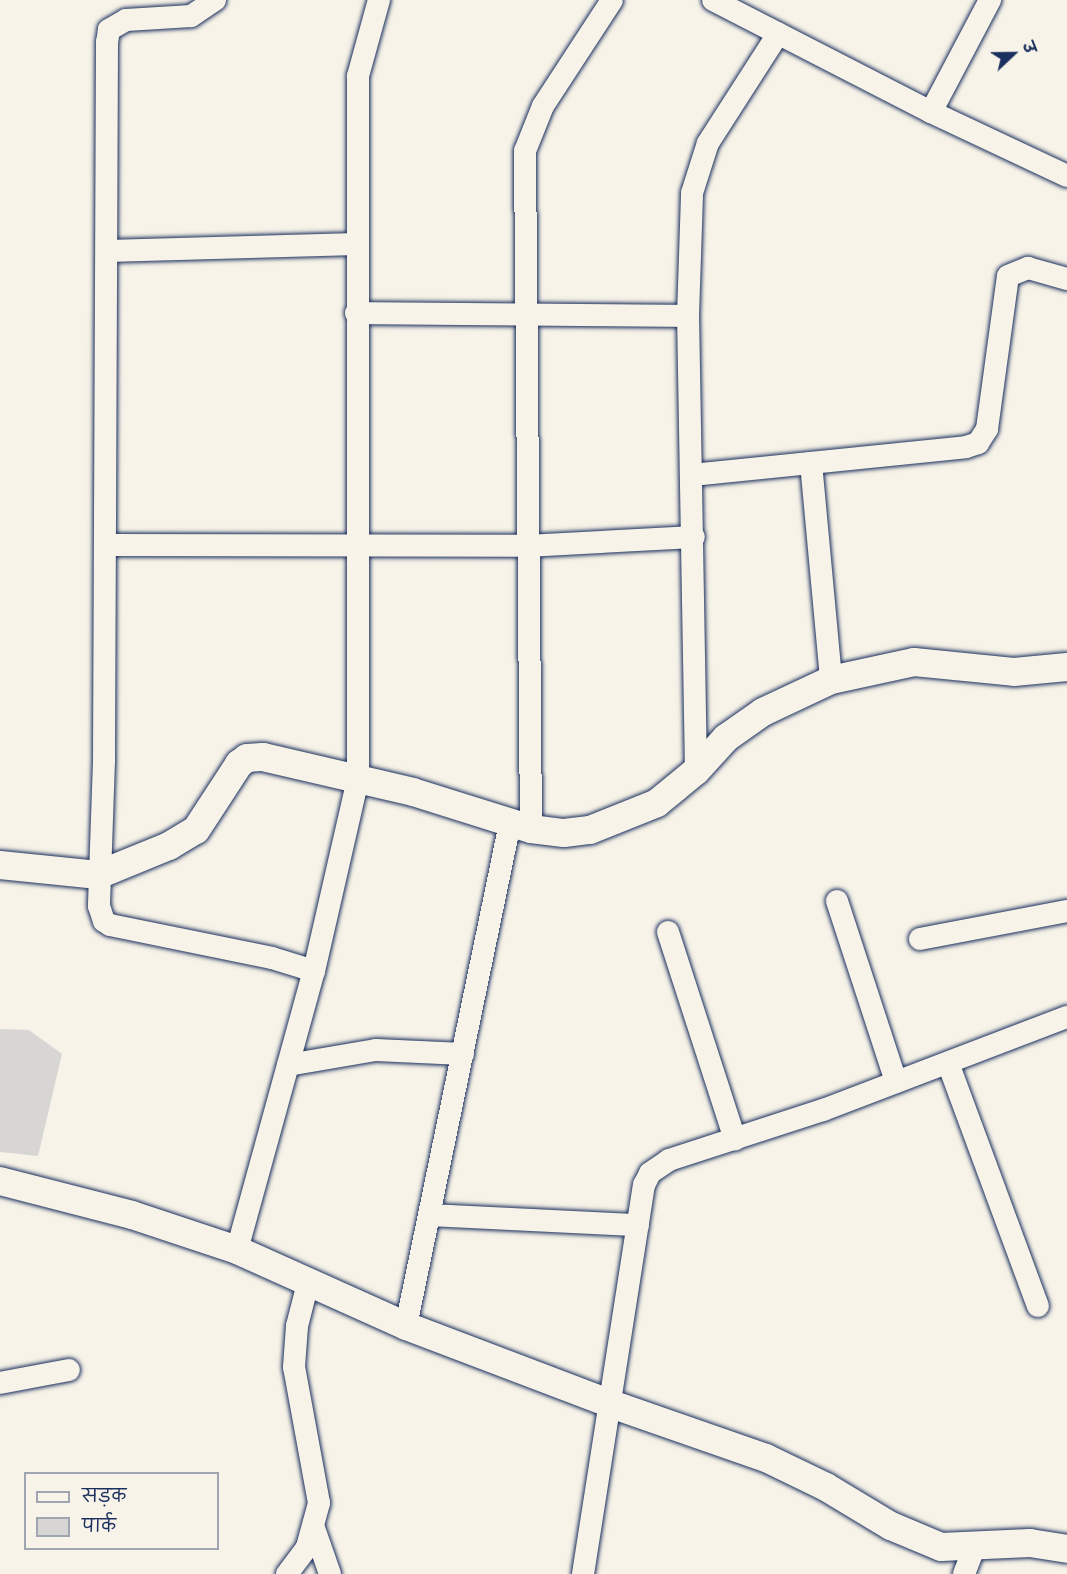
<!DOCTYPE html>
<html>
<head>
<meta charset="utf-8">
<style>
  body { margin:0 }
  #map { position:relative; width:1067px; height:1574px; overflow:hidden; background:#f7f3e8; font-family:"Patrick Hand","Playpen Sans Deva",sans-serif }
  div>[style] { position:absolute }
  .green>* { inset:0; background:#d7d6d4 }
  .roads { filter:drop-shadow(0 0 2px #1b2f5e) drop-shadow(0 0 2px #1b2f5e) }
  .minor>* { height:22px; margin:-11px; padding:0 11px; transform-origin:11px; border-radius:11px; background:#f7f3e8 }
  .tertiary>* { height:28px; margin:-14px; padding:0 14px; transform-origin:14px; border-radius:14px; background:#f7f3e8 }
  span { translate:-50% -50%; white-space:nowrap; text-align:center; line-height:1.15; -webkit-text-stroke:4.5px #f7f3e8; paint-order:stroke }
  .legend { position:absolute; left:24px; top:1472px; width:195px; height:78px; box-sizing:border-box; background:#f7f3e8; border:2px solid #9fa5b1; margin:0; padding:8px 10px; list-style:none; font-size:18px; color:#1b2f5e }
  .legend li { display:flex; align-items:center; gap:12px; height:30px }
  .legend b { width:30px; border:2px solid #9fa5b1 }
  .north { position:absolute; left:983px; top:24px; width:60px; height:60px; -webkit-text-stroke:4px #f7f3e8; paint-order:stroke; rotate:68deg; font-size:16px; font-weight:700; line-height:24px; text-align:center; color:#1b2f5e }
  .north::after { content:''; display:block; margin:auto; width:21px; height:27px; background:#1b2f5e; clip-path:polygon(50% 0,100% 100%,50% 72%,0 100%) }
</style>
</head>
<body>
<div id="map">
  <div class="green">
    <i style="clip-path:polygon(0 1029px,29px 1030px,62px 1054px,38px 1156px,0 1152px)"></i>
  </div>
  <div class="roads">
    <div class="minor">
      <i style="left:215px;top:0;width:29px;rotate:146deg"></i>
      <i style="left:191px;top:16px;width:65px;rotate:176.5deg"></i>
      <i style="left:126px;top:20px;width:20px;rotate:150deg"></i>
      <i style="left:109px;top:30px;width:12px;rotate:99deg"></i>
      <i style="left:107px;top:42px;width:719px;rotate:90.24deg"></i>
      <i style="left:104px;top:761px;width:145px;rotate:92deg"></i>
      <i style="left:99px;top:906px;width:16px;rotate:72deg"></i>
      <i style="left:104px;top:921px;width:7px;rotate:34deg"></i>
      <i style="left:110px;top:925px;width:165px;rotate:11.5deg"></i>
      <i style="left:272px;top:958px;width:44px;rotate:17.2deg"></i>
      <i style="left:713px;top:0;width:245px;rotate:27.2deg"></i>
      <i style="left:931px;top:112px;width:127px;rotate:-62.2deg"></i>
      <i style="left:931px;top:112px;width:150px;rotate:25.2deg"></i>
      <i style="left:109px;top:251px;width:246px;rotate:-1.6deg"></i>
      <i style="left:356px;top:313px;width:332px;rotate:0.5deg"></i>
      <i style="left:811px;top:463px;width:218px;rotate:84.7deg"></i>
      <i style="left:692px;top:475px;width:275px;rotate:-5.8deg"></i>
      <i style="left:966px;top:447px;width:13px;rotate:-18deg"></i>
      <i style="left:978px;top:443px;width:17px;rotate:-57deg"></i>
      <i style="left:987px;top:429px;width:154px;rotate:-82.2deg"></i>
      <i style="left:1008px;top:276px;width:22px;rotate:-22deg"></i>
      <i style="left:1028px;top:268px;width:41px;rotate:15.8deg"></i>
      <i style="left:106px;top:545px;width:420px;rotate:0.1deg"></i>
      <i style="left:526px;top:546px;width:168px;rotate:-3.1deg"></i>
      <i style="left:696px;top:771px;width:455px;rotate:-91deg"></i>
      <i style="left:688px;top:316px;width:123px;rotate:-88.1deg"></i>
      <i style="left:692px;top:193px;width:52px;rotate:-72.3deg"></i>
      <i style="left:708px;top:143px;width:130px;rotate:-57.3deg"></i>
      <i style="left:531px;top:829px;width:678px;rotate:-90.51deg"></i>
      <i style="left:525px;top:151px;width:48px;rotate:-68.2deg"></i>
      <i style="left:543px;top:106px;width:126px;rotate:-56.9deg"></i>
      <i style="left:837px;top:901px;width:190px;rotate:71.9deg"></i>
      <i style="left:668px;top:932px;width:218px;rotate:72.1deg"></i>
      <i style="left:920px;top:939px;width:150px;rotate:-10.8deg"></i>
      <i style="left:948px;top:1063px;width:259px;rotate:69.7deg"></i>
      <i style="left:288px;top:1065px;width:89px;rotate:-9.7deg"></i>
      <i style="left:376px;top:1050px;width:87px;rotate:2.6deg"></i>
      <i style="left:430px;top:1215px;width:208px;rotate:2.8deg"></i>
      <i style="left:237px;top:1250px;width:289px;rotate:-74.6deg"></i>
      <i style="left:314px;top:971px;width:197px;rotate:-77.1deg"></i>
      <i style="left:358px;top:779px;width:703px;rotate:-90deg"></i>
      <i style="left:358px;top:76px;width:79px;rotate:-74.6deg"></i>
      <i style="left:406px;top:1326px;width:514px;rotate:-78.32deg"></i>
      <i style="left:0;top:1383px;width:70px;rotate:-10.7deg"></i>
      <i style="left:314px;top:1528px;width:49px;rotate:70.8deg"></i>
      <i style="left:287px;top:1574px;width:34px;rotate:-53deg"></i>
      <i style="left:307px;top:1547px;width:46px;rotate:-74.7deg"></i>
      <i style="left:319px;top:1503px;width:138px;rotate:-100.4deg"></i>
      <i style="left:294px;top:1367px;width:41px;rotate:-85.8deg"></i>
      <i style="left:297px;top:1326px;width:44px;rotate:-75.7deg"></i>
      <i style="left:583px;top:1574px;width:394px;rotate:-81.1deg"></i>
      <i style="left:644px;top:1185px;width:13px;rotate:-63deg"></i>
      <i style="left:650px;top:1173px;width:23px;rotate:-34deg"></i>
      <i style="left:669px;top:1160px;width:162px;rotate:-18deg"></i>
      <i style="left:823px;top:1110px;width:261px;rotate:-20.9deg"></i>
      <i style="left:964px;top:1574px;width:28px;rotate:-69deg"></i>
    </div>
    <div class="tertiary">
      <i style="left:0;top:865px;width:99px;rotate:5.8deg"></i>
      <i style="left:98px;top:875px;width:77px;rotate:-22.2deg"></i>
      <i style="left:169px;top:846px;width:31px;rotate:-31deg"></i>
      <i style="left:196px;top:830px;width:79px;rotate:-56.9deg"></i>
      <i style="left:239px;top:764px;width:10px;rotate:-37deg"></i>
      <i style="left:247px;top:758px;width:16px;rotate:-4deg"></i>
      <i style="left:263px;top:757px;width:154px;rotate:13.1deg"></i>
      <i style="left:413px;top:792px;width:124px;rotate:17.4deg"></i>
      <i style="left:531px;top:829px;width:33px;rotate:7deg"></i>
      <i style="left:564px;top:833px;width:26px;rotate:-7deg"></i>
      <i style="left:590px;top:830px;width:72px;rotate:-21.9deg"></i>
      <i style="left:657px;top:803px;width:50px;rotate:-39.4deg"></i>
      <i style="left:696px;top:771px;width:45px;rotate:-47.7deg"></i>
      <i style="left:726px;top:738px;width:45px;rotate:-35.1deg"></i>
      <i style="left:763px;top:712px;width:75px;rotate:-25.2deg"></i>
      <i style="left:831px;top:680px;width:85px;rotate:-12.2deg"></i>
      <i style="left:914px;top:662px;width:100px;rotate:5.7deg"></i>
      <i style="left:1014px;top:672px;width:53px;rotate:-5.4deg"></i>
      <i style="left:0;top:1181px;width:136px;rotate:14.4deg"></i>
      <i style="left:132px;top:1215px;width:111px;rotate:18.4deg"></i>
      <i style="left:237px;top:1250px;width:185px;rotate:24.2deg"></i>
      <i style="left:406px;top:1326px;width:219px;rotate:20.8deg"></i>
      <i style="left:611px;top:1404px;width:164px;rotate:19.2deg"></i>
      <i style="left:766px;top:1458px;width:67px;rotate:25.8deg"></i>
      <i style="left:826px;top:1487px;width:76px;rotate:31deg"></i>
      <i style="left:891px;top:1526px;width:54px;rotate:22.8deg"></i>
      <i style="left:941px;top:1547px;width:89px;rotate:-2.6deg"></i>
      <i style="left:1030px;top:1543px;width:37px;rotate:9deg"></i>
    </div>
  </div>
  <ul class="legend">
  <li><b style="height:8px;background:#f7f3e8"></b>सड़क</li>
  <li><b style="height:16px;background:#d7d6d4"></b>पार्क</li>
  </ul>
  <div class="north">उ</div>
</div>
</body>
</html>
